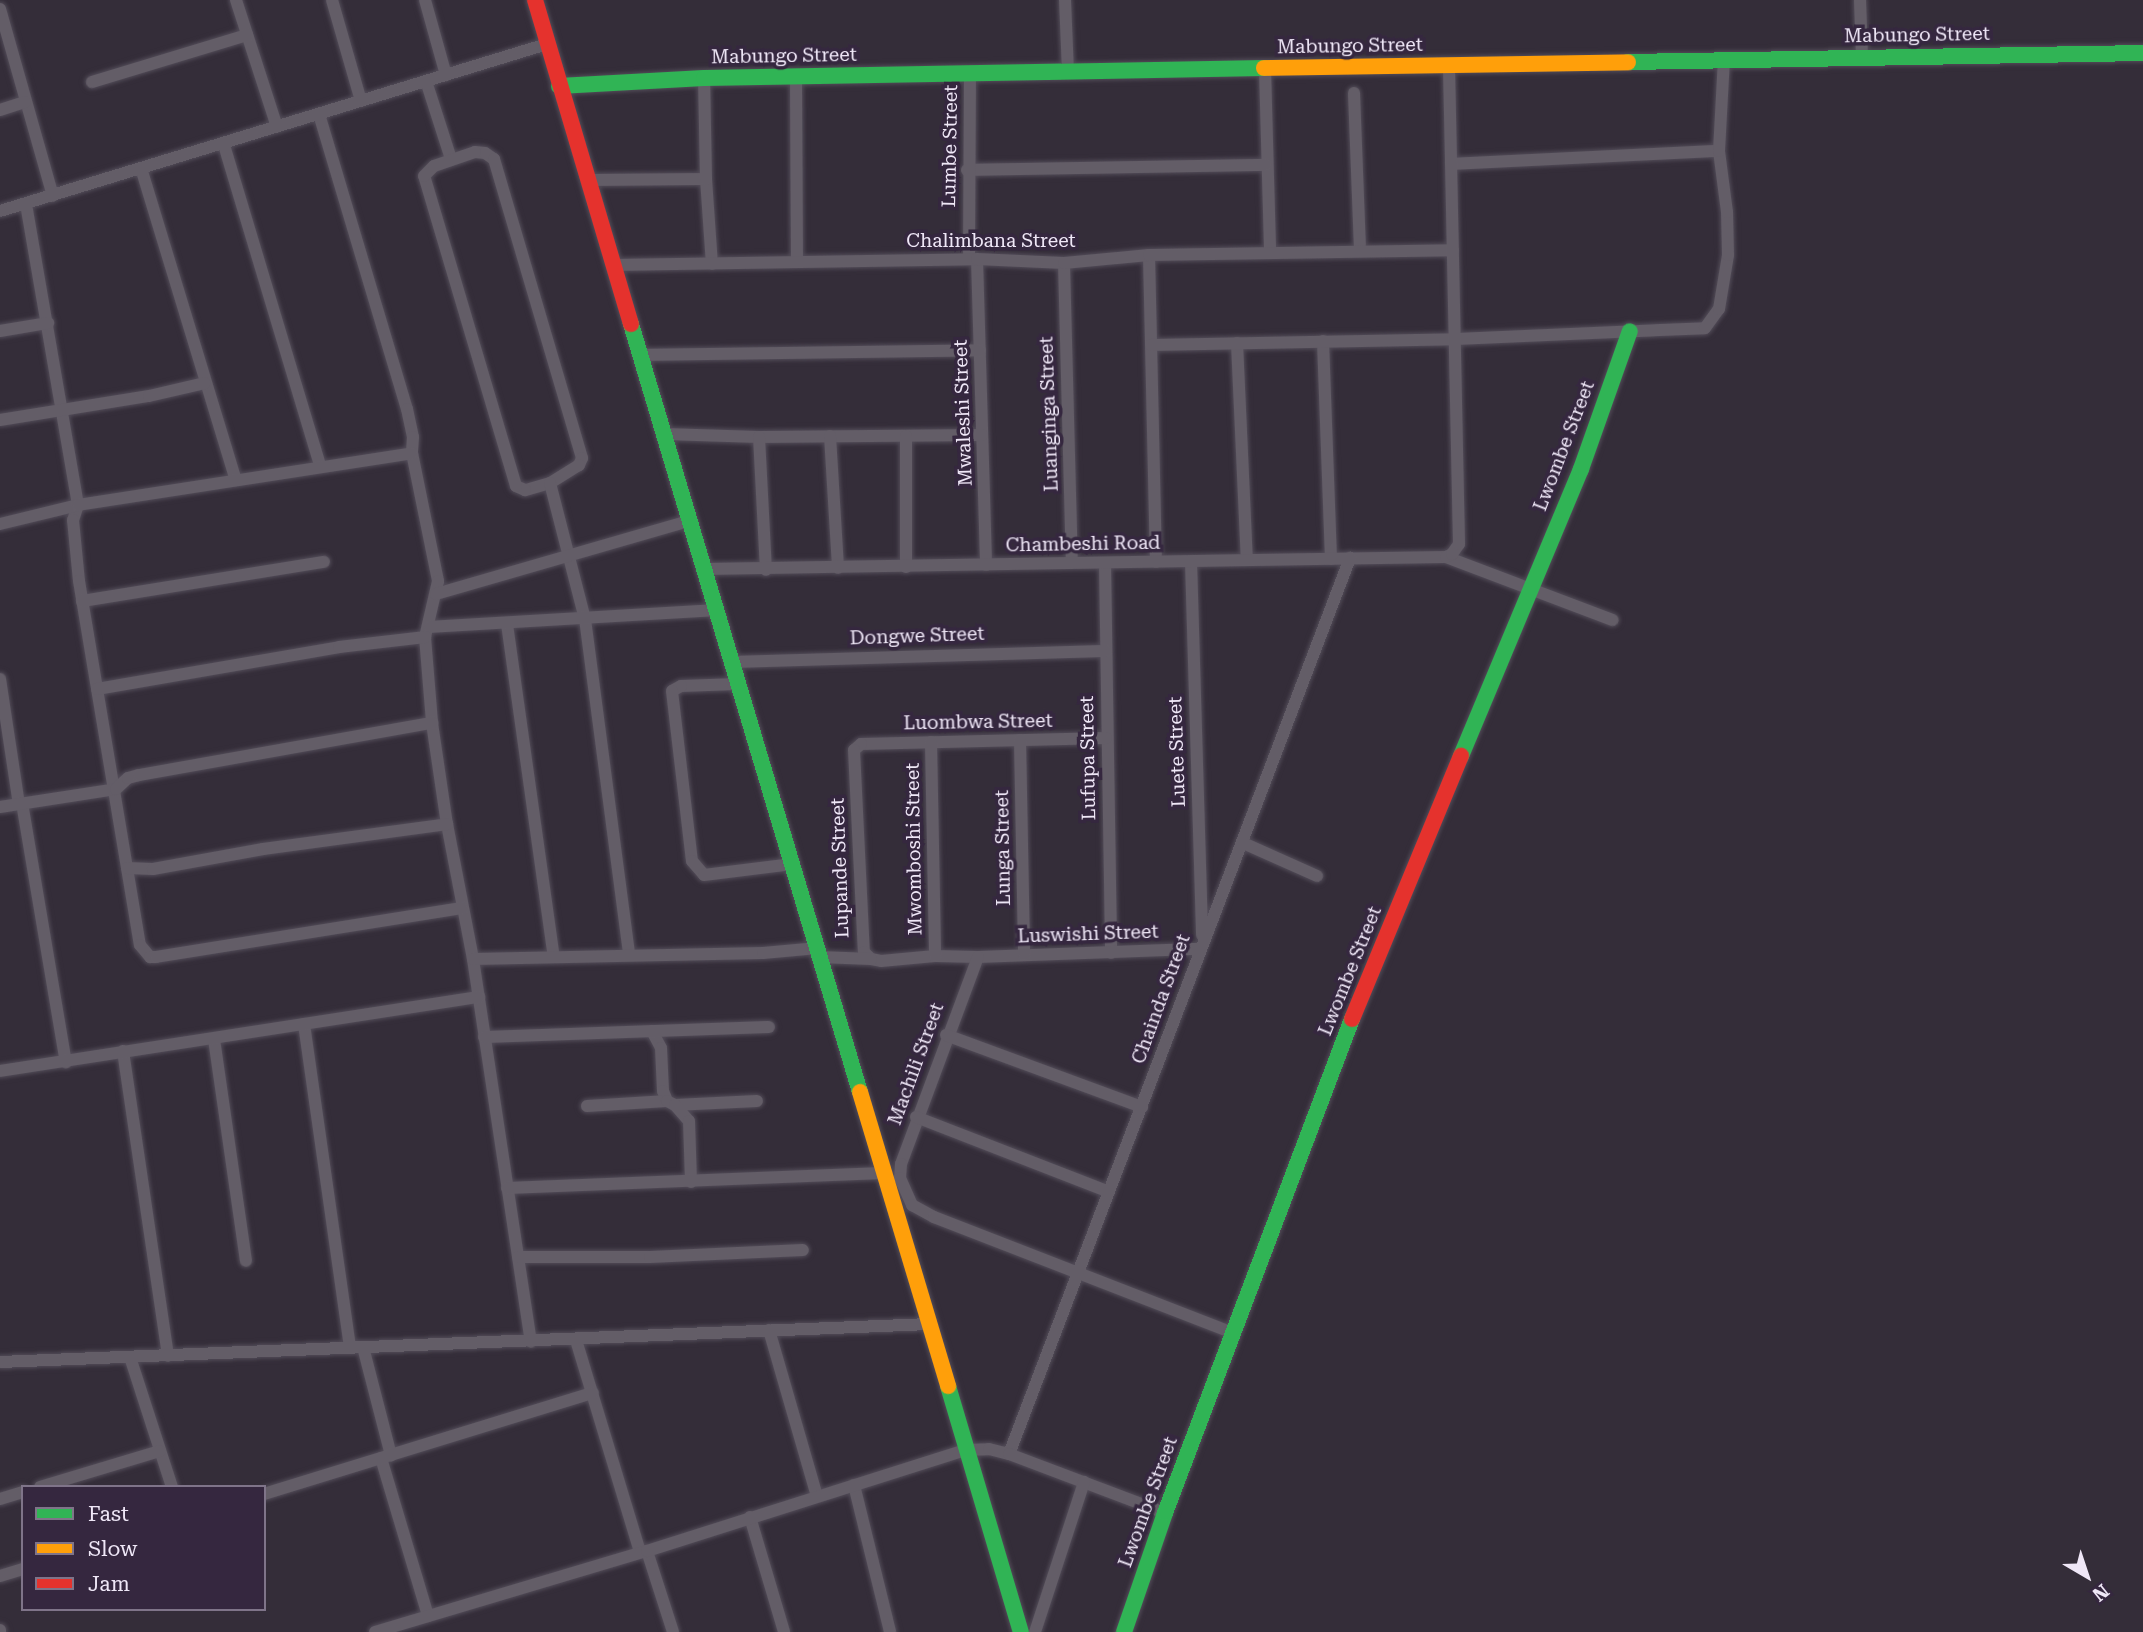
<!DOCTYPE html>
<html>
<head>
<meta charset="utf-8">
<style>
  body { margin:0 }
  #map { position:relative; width:2143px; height:1632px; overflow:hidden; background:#342d39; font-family:"Roboto Serif",serif }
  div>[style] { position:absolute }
  .roads { filter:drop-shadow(0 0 2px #524c58) drop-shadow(0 0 2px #524c58) }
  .street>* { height:12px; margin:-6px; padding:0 6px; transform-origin:6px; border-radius:6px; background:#635d67 }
  .fast>* { height:16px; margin:-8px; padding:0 8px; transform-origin:8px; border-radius:8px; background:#30b455 }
  .slow>* { height:16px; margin:-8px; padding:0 8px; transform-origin:8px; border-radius:8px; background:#ff9f0a }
  .jam>* { height:16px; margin:-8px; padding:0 8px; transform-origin:8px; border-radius:8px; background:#e5322d }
  span { translate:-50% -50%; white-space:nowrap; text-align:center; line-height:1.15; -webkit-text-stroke:7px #35273f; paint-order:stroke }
  .street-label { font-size:19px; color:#efe7f7 }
  .legend { position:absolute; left:21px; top:1485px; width:245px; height:126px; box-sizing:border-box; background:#35273f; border:2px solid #7f7489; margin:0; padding:9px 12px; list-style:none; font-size:21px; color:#efe7f7 }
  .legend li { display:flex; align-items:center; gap:14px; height:35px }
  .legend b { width:35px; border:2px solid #7f7489 }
  .north { position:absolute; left:2052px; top:1541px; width:70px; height:70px; -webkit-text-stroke:5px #35273f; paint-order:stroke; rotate:141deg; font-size:19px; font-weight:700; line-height:28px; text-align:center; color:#efe7f7 }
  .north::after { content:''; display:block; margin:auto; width:24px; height:32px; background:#efe7f7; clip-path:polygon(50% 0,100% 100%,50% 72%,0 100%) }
</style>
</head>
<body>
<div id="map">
  <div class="roads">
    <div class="street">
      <i style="left:236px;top:0;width:133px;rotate:72.1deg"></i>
      <i style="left:332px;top:0;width:105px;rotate:74deg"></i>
      <i style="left:425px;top:0;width:78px;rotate:74.4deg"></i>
      <i style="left:1065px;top:0;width:73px;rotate:87.6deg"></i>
      <i style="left:1860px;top:0;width:57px;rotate:88deg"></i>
      <i style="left:0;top:9px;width:194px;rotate:74.2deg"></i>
      <i style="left:1265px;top:69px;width:184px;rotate:88.4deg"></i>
      <i style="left:796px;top:77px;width:185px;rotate:89.7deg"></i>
      <i style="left:426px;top:81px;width:82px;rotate:72.2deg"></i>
      <i style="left:92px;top:82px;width:162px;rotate:-16.9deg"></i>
      <i style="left:1354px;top:93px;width:158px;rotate:87.8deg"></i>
      <i style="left:0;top:110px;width:26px;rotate:-18deg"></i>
      <i style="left:319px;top:114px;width:308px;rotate:73.4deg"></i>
      <i style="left:407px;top:409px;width:29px;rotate:78deg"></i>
      <i style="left:413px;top:437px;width:16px;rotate:94deg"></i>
      <i style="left:412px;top:453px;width:131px;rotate:78.5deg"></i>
      <i style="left:438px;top:581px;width:57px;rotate:103.1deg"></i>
      <i style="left:425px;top:637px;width:86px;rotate:85.3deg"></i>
      <i style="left:432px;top:723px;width:102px;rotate:81.6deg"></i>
      <i style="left:447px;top:824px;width:137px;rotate:79.1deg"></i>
      <i style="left:473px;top:959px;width:387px;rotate:81.4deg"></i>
      <i style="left:224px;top:145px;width:334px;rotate:73.3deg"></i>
      <i style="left:475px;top:152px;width:10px;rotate:6deg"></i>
      <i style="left:485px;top:153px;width:11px;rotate:34deg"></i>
      <i style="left:494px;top:159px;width:312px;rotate:73.6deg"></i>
      <i style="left:582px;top:458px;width:8px;rotate:113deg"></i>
      <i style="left:579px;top:465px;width:34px;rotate:148deg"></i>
      <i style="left:550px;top:483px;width:26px;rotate:164deg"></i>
      <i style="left:525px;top:490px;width:10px;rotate:-156deg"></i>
      <i style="left:516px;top:486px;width:323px;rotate:-106.5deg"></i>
      <i style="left:424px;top:176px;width:14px;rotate:-45deg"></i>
      <i style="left:434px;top:166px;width:43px;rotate:-18.9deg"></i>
      <i style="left:1451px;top:164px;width:268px;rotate:-2.8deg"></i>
      <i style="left:141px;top:168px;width:326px;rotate:73.1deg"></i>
      <i style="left:967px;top:170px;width:299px;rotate:-1deg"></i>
      <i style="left:706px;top:179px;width:85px;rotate:86deg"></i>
      <i style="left:587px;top:180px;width:119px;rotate:-0.5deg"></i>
      <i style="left:706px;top:179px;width:101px;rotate:-91.1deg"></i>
      <i style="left:26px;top:204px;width:305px;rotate:80.2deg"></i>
      <i style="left:78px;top:505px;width:16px;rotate:108deg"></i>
      <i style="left:73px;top:520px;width:61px;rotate:84.4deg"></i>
      <i style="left:79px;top:581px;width:369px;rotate:80.5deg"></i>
      <i style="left:140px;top:945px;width:16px;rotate:50deg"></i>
      <i style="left:150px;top:957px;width:6px"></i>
      <i style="left:156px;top:957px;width:310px;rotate:-9.1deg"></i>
      <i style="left:0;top:211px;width:572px;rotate:-16.98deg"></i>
      <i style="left:1149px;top:255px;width:307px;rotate:88.7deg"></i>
      <i style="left:969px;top:259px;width:184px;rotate:-89.7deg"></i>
      <i style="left:977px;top:259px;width:306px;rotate:88.3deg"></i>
      <i style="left:1064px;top:263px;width:300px;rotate:88.5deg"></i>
      <i style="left:612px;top:265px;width:365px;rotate:-0.9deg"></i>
      <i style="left:977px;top:259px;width:87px;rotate:2.6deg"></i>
      <i style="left:1064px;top:263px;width:85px;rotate:-5.4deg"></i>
      <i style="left:1149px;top:255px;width:304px;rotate:-0.9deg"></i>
      <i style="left:0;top:331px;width:49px;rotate:-9.5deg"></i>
      <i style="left:1323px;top:341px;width:218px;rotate:87.9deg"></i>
      <i style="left:1237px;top:343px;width:217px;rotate:87.4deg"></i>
      <i style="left:1151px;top:345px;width:305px;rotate:-1.1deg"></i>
      <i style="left:1456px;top:339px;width:249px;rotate:-2.5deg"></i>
      <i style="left:1705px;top:328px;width:24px;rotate:-54deg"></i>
      <i style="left:1719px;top:309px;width:55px;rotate:-80.5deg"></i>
      <i style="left:1728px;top:255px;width:43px;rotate:-91.3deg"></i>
      <i style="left:1727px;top:212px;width:62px;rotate:-97.5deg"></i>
      <i style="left:1719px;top:151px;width:92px;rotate:-86.9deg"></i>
      <i style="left:640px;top:355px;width:340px;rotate:-0.8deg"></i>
      <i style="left:0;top:420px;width:151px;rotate:-9.2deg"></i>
      <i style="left:149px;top:396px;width:57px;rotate:-13.1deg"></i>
      <i style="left:665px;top:434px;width:94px;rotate:1.8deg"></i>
      <i style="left:759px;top:437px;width:223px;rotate:-0.5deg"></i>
      <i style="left:830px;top:436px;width:132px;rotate:86.5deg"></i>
      <i style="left:906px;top:436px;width:131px;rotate:90deg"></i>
      <i style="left:759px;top:437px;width:133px;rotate:87deg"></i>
      <i style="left:550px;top:483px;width:140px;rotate:75.6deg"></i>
      <i style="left:585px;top:619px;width:339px;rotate:82.5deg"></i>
      <i style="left:0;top:524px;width:80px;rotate:-13.7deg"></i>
      <i style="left:78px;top:505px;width:338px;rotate:-8.8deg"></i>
      <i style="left:1446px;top:557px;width:178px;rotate:20.7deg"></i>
      <i style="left:1191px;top:561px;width:374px;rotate:88.3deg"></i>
      <i style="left:1105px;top:563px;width:390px;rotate:89.1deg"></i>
      <i style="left:703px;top:569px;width:743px;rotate:-0.93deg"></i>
      <i style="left:1446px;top:557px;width:7px;rotate:-27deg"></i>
      <i style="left:1452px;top:554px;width:12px;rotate:-55deg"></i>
      <i style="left:1459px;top:544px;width:479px;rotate:-91.2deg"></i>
      <i style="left:436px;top:594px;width:263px;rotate:-16.1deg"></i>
      <i style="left:82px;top:601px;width:245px;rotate:-9.2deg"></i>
      <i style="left:507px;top:624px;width:336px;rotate:82deg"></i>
      <i style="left:430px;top:627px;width:286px;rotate:-3.4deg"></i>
      <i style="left:730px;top:662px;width:376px;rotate:-1.7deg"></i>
      <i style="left:0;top:679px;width:126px;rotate:81.4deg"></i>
      <i style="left:737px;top:684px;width:56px;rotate:178deg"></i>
      <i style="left:681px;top:686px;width:10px;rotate:151deg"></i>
      <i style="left:672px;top:691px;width:171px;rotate:83.3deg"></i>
      <i style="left:692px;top:861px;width:18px;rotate:49deg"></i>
      <i style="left:704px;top:875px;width:89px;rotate:-7.1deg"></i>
      <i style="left:97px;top:689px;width:246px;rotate:-9.8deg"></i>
      <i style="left:339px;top:647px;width:87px;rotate:-6.6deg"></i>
      <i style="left:1106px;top:738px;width:245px;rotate:178.6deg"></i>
      <i style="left:861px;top:744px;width:9px;rotate:139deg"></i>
      <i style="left:854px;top:750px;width:202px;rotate:87.2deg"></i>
      <i style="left:864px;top:952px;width:10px;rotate:45deg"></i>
      <i style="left:871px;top:959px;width:10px;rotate:11deg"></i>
      <i style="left:881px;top:961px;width:54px;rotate:-5.3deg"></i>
      <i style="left:935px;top:956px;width:43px;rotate:1.3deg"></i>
      <i style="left:978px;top:957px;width:222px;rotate:-2.1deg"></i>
      <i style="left:1020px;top:740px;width:215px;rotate:88.9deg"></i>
      <i style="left:931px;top:742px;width:214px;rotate:88.9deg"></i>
      <i style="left:22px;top:803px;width:263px;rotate:80.4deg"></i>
      <i style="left:0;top:807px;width:117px;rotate:-8.8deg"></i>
      <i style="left:116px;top:789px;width:16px;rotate:-43deg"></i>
      <i style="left:128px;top:778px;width:11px;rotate:-15deg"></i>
      <i style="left:139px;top:775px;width:298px;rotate:-10.1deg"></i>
      <i style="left:1243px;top:843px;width:81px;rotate:24deg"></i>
      <i style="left:127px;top:868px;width:26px;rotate:2deg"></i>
      <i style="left:153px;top:869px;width:112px;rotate:-10.3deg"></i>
      <i style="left:263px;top:849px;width:186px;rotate:-7.7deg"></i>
      <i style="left:820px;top:957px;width:51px;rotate:2.2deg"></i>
      <i style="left:978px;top:957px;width:221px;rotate:110.4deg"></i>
      <i style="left:901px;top:1164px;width:14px;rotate:94deg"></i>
      <i style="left:900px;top:1178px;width:30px;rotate:66deg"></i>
      <i style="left:912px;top:1205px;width:25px;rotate:29deg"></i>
      <i style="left:934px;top:1217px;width:321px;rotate:21.2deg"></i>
      <i style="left:473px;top:959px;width:290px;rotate:-1.2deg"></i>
      <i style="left:763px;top:953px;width:55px;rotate:-5.2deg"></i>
      <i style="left:304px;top:1024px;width:326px;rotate:81.9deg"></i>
      <i style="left:652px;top:1031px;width:19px;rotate:62deg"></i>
      <i style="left:661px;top:1048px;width:43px;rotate:87.3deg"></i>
      <i style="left:663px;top:1091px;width:11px;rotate:68deg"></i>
      <i style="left:946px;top:1035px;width:209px;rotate:20.2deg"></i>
      <i style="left:484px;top:1037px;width:285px;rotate:-2deg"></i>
      <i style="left:214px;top:1039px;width:224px;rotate:81.8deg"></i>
      <i style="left:123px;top:1051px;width:308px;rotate:81.6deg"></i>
      <i style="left:0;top:1071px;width:485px;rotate:-8.8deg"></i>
      <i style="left:675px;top:1105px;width:82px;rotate:-2.8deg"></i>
      <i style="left:587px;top:1106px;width:80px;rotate:-3.6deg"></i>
      <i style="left:667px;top:1101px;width:9px;rotate:27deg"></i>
      <i style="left:675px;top:1105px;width:21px;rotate:49deg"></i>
      <i style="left:689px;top:1121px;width:61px;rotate:88.1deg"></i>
      <i style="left:916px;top:1117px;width:207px;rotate:21.2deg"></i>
      <i style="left:507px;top:1188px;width:376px;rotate:-2.3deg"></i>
      <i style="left:518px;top:1257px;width:132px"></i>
      <i style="left:650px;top:1257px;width:153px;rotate:-2.6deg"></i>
      <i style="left:769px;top:1330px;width:173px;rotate:73.9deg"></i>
      <i style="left:576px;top:1340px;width:221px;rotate:73.2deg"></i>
      <i style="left:363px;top:1347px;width:112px;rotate:75.5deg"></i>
      <i style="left:130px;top:1357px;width:137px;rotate:72.1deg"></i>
      <i style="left:0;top:1362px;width:930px;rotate:-2.34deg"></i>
      <i style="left:1009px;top:1454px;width:959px;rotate:-69.16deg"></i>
      <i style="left:381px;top:1458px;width:165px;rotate:73.4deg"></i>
      <i style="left:854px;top:1485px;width:151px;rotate:76.2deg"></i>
      <i style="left:40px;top:1487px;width:125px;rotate:-16.7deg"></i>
      <i style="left:264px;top:1494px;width:344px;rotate:-17.1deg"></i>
      <i style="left:0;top:1499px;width:24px;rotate:-17deg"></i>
      <i style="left:750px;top:1517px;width:120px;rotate:73.5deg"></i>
      <i style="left:647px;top:1551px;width:85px;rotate:72.2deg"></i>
      <i style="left:0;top:1576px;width:24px;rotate:-17deg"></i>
      <i style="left:0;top:1630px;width:2px;rotate:90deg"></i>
      <i style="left:375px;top:1632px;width:284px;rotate:-16.6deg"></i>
      <i style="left:647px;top:1551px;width:334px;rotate:-17.6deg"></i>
      <i style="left:965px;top:1450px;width:24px;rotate:-2deg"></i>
      <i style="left:989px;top:1449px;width:21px;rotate:14deg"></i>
      <i style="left:1009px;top:1454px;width:167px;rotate:20.7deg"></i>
      <i style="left:1035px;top:1632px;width:158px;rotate:-71.9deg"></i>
    </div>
    <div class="fast">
      <i style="left:1628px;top:62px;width:515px;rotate:-1deg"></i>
      <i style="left:559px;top:86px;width:145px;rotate:-3.2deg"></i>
      <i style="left:704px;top:78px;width:560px;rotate:-1.02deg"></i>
      <i style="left:631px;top:324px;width:801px;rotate:73.4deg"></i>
      <i style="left:1461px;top:756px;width:311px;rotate:-67.3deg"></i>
      <i style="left:1581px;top:469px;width:146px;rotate:-70.5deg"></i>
      <i style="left:948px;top:1386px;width:257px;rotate:73.5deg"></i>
      <i style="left:1124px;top:1632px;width:126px;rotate:-71deg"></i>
      <i style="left:1165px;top:1513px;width:528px;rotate:-69.27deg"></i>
    </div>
    <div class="slow">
      <i style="left:1264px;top:68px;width:364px;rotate:-0.9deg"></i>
      <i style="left:860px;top:1092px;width:307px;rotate:73.3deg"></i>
    </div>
    <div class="jam">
      <i style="left:535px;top:0;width:338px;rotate:73.5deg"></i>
      <i style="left:1352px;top:1019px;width:285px;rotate:-67.5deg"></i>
    </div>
  </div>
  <div class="street-label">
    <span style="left:1917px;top:35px;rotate:-1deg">Mabungo Street</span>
    <span style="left:1350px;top:46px;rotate:-1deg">Mabungo Street</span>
    <span style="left:784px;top:56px;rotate:-1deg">Mabungo Street</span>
    <span style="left:950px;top:146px;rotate:-89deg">Lumbe Street</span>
    <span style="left:991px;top:241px">Chalimbana Street</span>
    <span style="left:963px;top:413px;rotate:-92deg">Mwaleshi Street</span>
    <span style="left:1049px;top:414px;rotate:-92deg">Luanginga Street</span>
    <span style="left:1564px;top:446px;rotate:-69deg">Lwombe Street</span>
    <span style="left:1083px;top:544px;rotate:-1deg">Chambeshi Road</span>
    <span style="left:917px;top:636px;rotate:-2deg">Dongwe Street</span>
    <span style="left:978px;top:722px;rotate:-1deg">Luombwa Street</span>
    <span style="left:1177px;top:752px;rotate:-92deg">Luete Street</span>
    <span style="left:1088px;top:758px;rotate:-91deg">Lufupa Street</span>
    <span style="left:1003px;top:848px;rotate:-91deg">Lunga Street</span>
    <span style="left:914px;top:849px;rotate:-91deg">Mwomboshi Street</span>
    <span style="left:840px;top:868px;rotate:-92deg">Lupande Street</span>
    <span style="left:1088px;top:934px;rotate:-2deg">Luswishi Street</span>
    <span style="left:1350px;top:971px;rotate:-68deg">Lwombe Street</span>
    <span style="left:1161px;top:999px;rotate:-70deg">Chainda Street</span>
    <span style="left:916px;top:1064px;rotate:-70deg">Machili Street</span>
    <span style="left:1148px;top:1502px;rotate:-70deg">Lwombe Street</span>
  </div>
  <ul class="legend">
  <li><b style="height:9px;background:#30b455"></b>Fast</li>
  <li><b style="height:9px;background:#ff9f0a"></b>Slow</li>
  <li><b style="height:9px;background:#e5322d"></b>Jam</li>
  </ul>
  <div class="north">N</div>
</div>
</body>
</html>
